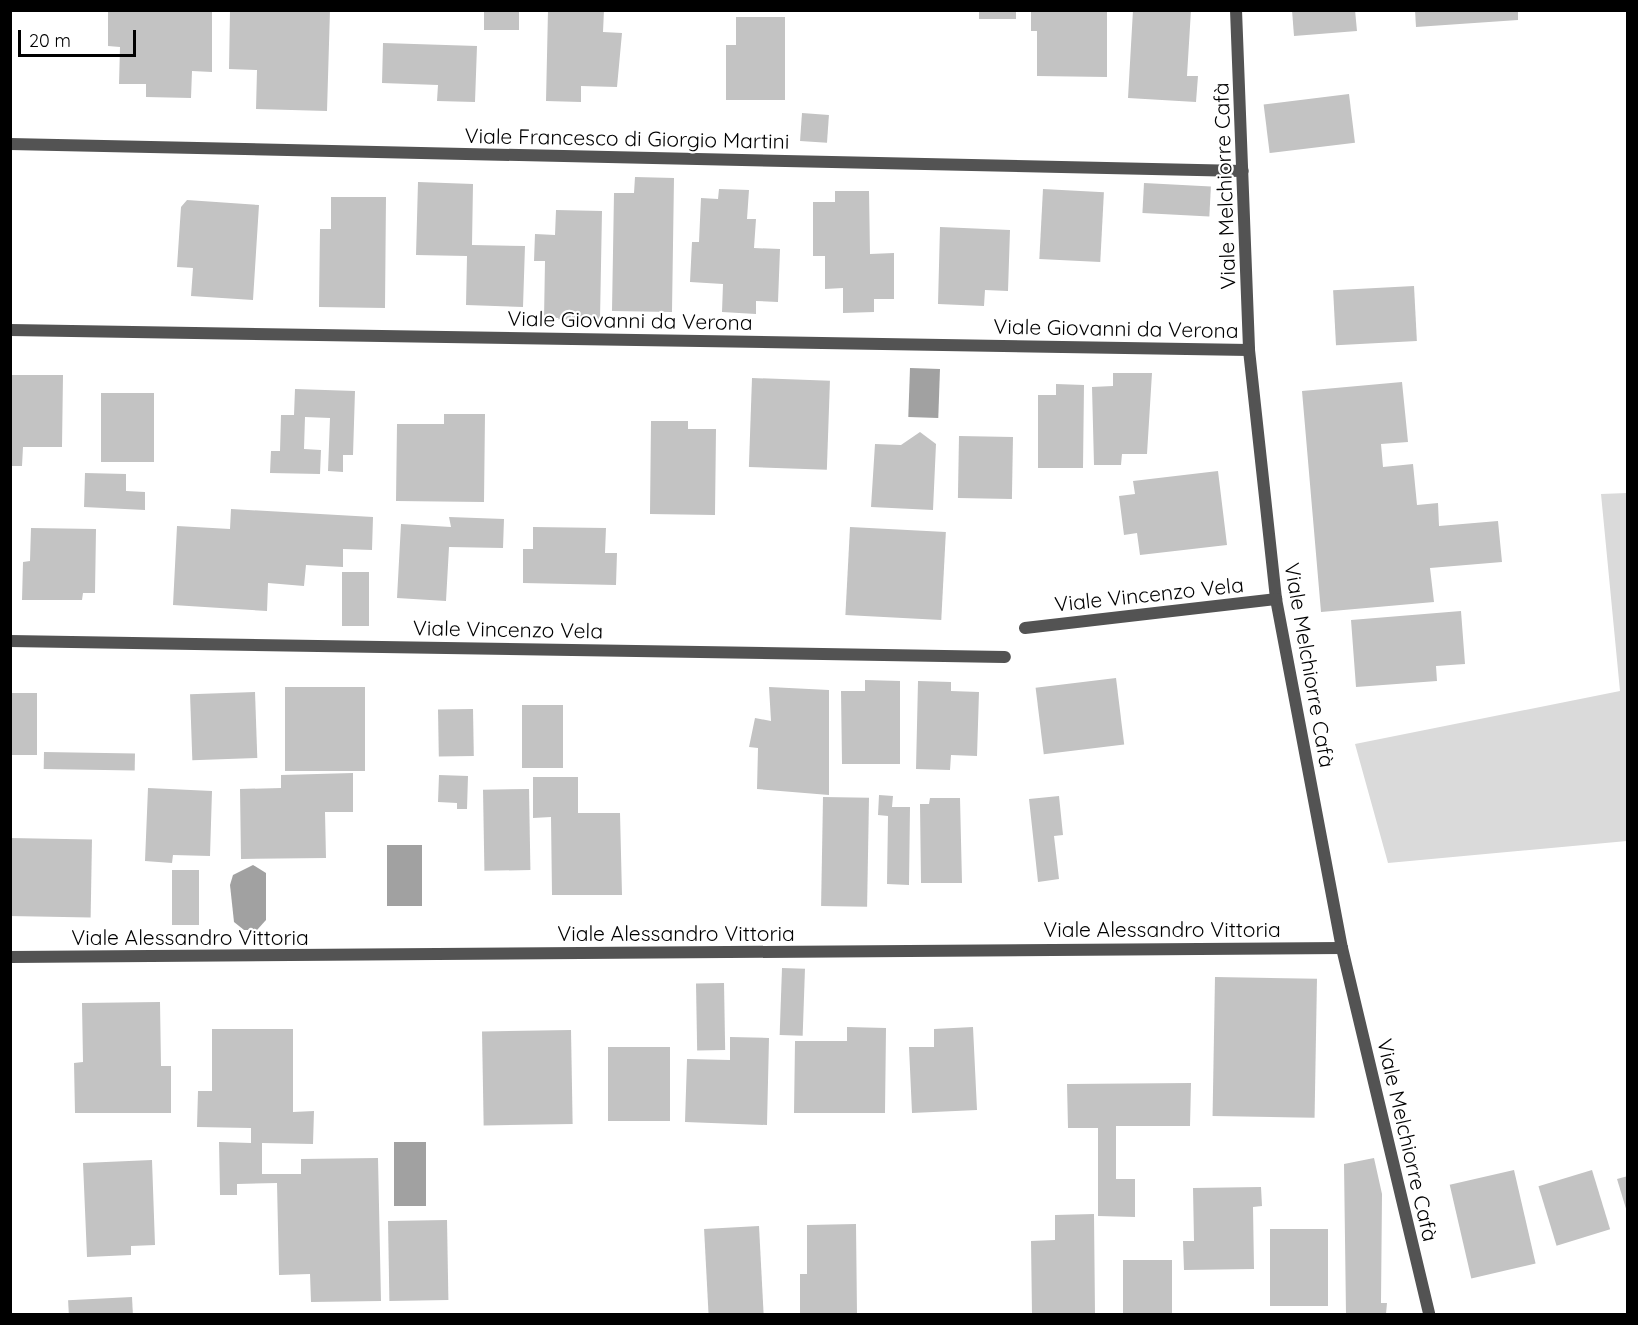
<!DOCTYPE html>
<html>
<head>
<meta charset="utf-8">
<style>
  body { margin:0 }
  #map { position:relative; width:1638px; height:1325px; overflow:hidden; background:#fff; font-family:Quicksand,sans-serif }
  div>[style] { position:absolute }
  .green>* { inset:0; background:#dadada }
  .water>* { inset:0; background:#a1a1a1; transform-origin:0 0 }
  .building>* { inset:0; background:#c3c3c3; transform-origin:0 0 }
  .minor>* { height:12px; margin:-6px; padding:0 6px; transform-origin:6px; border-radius:6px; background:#535353 }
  span { translate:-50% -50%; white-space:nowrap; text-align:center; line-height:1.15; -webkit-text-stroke:4.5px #fff; paint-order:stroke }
  .street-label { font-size:21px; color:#000 }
  .frame { position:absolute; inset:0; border:12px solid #000; pointer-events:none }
  .scale { position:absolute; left:18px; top:30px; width:118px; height:27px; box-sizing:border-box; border:3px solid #000; border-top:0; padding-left:8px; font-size:18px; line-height:21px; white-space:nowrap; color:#000; -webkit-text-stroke:4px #fff; paint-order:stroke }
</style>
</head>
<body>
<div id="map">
  <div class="green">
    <i style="clip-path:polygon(1627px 493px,1627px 841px,1388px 863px,1355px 744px,1620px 691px,1601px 494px)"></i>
  </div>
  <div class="water">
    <i style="left:910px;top:368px;width:30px;height:49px;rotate:2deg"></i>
    <i style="left:387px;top:845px;width:35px;height:61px"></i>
    <i style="clip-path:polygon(253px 865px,266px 873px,266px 920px,257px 930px,244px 930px,234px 922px,230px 885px,233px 875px)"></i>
    <i style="left:394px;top:1142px;width:32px;height:64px"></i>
  </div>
  <div class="building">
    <i style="clip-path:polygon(108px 10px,212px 10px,212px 72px,192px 71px,191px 98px,146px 97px,146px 84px,119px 84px,120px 47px,108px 46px)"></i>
    <i style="clip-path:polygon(230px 10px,330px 10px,327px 111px,256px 109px,257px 70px,229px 69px)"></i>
    <i style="left:484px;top:10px;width:35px;height:20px"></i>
    <i style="clip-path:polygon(548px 10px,604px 10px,603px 32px,622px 33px,617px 87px,581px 86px,581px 102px,546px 101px)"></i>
    <i style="left:979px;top:10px;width:37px;height:9px"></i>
    <i style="clip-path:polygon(1031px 10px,1107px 10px,1107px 77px,1037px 76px,1037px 31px,1031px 31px)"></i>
    <i style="clip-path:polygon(1133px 10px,1191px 10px,1187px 76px,1198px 76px,1196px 102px,1128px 98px)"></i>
    <i style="clip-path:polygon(1292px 10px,1355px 10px,1357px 31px,1294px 36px)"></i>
    <i style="clip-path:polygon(1415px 10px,1518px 10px,1518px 20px,1416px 27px)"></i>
    <i style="clip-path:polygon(736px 17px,785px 17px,785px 100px,726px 100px,726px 45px,736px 45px)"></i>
    <i style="clip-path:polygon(383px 43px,477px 46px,475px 102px,437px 101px,438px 85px,382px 83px)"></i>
    <i style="left:1349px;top:94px;width:49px;height:86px;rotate:83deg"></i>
    <i style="left:802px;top:113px;width:27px;height:28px;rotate:4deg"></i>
    <i style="clip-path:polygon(635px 177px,674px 178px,672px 312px,612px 311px,614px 193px,634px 193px)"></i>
    <i style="clip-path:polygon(418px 182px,473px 184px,472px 245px,525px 246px,523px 307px,466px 305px,467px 256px,416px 255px)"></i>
    <i style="left:1144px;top:183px;width:67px;height:30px;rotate:3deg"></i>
    <i style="clip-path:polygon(719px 189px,749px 190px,747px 219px,756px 219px,754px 248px,780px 249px,778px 302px,756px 301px,756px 314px,722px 312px,723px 284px,690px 282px,692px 242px,699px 242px,701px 198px,718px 199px)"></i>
    <i style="left:1043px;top:189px;width:61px;height:70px;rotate:3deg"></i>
    <i style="clip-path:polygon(835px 191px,869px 191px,870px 254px,894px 253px,894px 299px,874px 299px,874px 312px,843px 313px,843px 288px,825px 289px,825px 256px,813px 256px,813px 202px,835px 202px)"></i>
    <i style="clip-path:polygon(331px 197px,386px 197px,385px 308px,319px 307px,320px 229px,331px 229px)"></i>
    <i style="clip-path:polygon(187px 200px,259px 205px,253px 300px,191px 296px,193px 268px,177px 267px,181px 207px)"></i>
    <i style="clip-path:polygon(556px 210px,602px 211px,600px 320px,544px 319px,545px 261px,534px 261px,535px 234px,555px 235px)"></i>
    <i style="clip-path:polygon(940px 227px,1010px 230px,1008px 291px,985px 290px,984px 306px,938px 304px)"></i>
    <i style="left:1414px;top:286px;width:55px;height:81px;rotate:87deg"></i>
    <i style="clip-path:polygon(1113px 373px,1152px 373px,1147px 454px,1122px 454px,1121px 465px,1094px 465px,1092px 387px,1113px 386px)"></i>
    <i style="clip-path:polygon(10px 375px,63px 375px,62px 447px,23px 447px,22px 466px,10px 466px)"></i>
    <i style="left:752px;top:378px;width:78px;height:89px;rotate:2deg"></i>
    <i style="clip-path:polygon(1402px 382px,1408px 442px,1381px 444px,1383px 467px,1413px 464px,1417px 505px,1438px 503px,1439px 526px,1498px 521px,1502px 562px,1430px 568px,1434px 602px,1321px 612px,1302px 391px)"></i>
    <i style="clip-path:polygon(1056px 384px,1084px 385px,1083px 468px,1038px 468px,1038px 395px,1056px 395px)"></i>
    <i style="clip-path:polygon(295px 389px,355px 391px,353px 455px,343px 455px,343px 472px,328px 471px,330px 418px,305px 417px,304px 449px,321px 450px,320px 474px,270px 473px,271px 451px,280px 451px,281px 415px,294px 415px)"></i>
    <i style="left:101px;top:393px;width:53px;height:69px"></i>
    <i style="clip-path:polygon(444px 414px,485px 414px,484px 502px,396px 501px,397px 424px,444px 424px)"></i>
    <i style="clip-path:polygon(651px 421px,688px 421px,688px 429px,716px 429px,715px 515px,650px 514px)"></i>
    <i style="clip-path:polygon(920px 432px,936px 444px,933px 510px,871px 507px,875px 444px,901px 445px)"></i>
    <i style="left:959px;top:436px;width:54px;height:62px;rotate:1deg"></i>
    <i style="clip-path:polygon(1218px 471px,1227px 545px,1140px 555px,1137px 533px,1124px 535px,1119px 496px,1135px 494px,1133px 481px)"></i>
    <i style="clip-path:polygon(85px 473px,126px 474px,126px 491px,145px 492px,145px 510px,84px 507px)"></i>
    <i style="clip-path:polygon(231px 509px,373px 517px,372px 550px,343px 549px,343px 567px,306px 565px,304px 586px,268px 583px,267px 611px,173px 605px,177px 526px,230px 529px)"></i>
    <i style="clip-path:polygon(449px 517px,504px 519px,503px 548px,449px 547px,446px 601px,397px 598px,401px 524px,451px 527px)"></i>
    <i style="clip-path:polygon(533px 527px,606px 528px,605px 553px,617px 553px,616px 585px,523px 583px,523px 549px,533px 549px)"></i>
    <i style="left:850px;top:527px;width:96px;height:88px;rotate:3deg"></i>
    <i style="clip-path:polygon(31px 528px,96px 529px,95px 593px,83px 593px,82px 600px,22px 600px,23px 562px,30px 561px)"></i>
    <i style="left:342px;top:572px;width:27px;height:54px"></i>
    <i style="clip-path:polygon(1461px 611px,1465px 664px,1436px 666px,1437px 681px,1356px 687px,1351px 620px)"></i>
    <i style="left:1116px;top:678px;width:67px;height:81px;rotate:83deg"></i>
    <i style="clip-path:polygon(865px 680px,900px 681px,900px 764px,842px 764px,841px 691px,865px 691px)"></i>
    <i style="clip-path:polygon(918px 681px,951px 682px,951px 691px,979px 692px,977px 756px,951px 755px,950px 770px,916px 769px)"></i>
    <i style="left:285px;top:687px;width:80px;height:84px"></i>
    <i style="clip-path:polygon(769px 687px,829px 690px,829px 795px,757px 789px,758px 748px,749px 747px,755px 718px,771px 721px)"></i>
    <i style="left:255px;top:692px;width:66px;height:65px;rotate:88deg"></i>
    <i style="left:10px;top:693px;width:27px;height:62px"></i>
    <i style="left:522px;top:705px;width:41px;height:63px"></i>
    <i style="left:473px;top:709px;width:47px;height:35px;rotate:89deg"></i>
    <i style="left:44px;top:752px;width:91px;height:17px;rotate:1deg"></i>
    <i style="clip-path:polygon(353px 773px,353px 812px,325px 812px,326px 858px,241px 859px,240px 789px,281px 788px,281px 775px)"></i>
    <i style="clip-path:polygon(439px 775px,468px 776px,467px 809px,457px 809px,457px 803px,438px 802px)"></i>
    <i style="clip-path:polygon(533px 777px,578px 777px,578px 813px,620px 813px,622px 895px,552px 895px,551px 817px,533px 818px)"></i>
    <i style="clip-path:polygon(148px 788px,212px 791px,210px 856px,173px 855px,172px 863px,145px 861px)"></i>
    <i style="left:529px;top:789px;width:81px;height:46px;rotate:89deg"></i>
    <i style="clip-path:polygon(879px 795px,893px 796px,892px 807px,910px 807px,909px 885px,887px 884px,888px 816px,878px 815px)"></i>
    <i style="clip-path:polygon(1059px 796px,1063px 835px,1054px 836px,1059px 879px,1038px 882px,1029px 799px)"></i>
    <i style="left:823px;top:797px;width:46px;height:109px;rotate:1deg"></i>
    <i style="clip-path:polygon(930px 798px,960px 798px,962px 883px,921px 883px,920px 804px,929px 804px)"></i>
    <i style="left:10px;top:838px;width:82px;height:78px;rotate:1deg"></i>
    <i style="left:172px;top:870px;width:27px;height:55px"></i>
    <i style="left:782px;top:968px;width:23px;height:67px;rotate:2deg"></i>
    <i style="left:1215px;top:977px;width:102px;height:139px;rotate:1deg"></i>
    <i style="left:724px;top:983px;width:67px;height:28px;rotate:89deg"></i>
    <i style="clip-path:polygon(160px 1002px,161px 1066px,171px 1066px,171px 1113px,75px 1113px,74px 1063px,83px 1062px,82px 1003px)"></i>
    <i style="clip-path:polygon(847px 1027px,886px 1028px,885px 1113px,794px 1113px,795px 1041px,847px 1041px)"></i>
    <i style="clip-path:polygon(973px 1027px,977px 1110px,912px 1113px,909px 1047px,934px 1047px,934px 1029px)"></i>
    <i style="clip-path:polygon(212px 1029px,293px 1029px,293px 1112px,314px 1111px,313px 1144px,262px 1143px,262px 1174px,301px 1174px,301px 1159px,378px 1158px,381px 1301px,311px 1302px,310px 1274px,279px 1275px,277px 1183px,237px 1184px,237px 1195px,220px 1195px,219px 1142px,251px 1143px,251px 1128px,197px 1127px,198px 1091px,212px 1091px)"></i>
    <i style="left:571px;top:1030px;width:94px;height:89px;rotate:89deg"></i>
    <i style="clip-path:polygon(730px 1037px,769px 1038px,767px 1125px,685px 1122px,687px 1059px,730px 1060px)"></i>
    <i style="left:608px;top:1047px;width:62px;height:74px"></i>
    <i style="clip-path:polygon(1191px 1083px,1190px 1126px,1116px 1126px,1116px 1179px,1135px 1179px,1135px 1217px,1098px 1216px,1098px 1128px,1068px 1128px,1067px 1084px)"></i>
    <i style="clip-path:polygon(1374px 1158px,1382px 1194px,1381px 1303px,1387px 1303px,1386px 1314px,1346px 1314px,1344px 1164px)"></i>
    <i style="clip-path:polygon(152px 1160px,155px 1245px,131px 1246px,131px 1255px,87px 1257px,83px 1163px)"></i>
    <i style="left:1514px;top:1170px;width:96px;height:66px;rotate:77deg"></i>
    <i style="left:1592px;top:1170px;width:62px;height:56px;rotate:73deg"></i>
    <i style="clip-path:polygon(1628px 1176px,1628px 1212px,1627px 1212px,1617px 1179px)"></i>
    <i style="clip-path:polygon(1261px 1187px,1262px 1206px,1253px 1207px,1254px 1269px,1184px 1270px,1183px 1241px,1194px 1241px,1193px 1188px)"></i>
    <i style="clip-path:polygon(1094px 1214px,1095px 1314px,1032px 1314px,1031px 1241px,1055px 1240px,1055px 1215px)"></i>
    <i style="left:447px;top:1220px;width:80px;height:59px;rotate:89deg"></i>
    <i style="clip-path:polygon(856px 1224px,857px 1314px,800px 1314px,800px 1274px,807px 1274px,807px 1225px)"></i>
    <i style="left:759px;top:1226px;width:88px;height:55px;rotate:87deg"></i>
    <i style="left:1270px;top:1229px;width:58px;height:77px"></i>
    <i style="left:1123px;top:1260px;width:49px;height:54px"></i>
    <i style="left:132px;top:1297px;width:17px;height:64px;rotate:87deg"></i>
  </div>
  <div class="minor">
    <i style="left:1236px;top:10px;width:340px;rotate:87.8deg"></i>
    <i style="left:1249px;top:350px;width:250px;rotate:83.8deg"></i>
    <i style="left:1276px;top:599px;width:355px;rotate:79.3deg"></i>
    <i style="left:1342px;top:948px;width:376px;rotate:76.6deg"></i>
    <i style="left:10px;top:144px;width:1233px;rotate:1.25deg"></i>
    <i style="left:10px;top:330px;width:1239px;rotate:0.92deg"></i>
    <i style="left:1025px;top:628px;width:253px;rotate:-6.6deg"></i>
    <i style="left:10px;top:641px;width:995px;rotate:0.92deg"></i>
    <i style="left:10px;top:957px;width:1332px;rotate:-0.39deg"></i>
  </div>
  <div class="street-label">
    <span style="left:627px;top:138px;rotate:1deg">Viale Francesco di Giorgio Martini</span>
    <span style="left:1224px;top:186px;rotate:-92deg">Viale Melchiorre Cafà</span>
    <span style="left:630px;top:320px;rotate:1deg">Viale Giovanni da Verona</span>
    <span style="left:1116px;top:328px;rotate:1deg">Viale Giovanni da Verona</span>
    <span style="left:1149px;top:594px;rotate:-6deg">Viale Vincenzo Vela</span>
    <span style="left:508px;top:629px;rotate:1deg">Viale Vincenzo Vela</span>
    <span style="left:1310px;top:665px;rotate:80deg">Viale Melchiorre Cafà</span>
    <span style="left:1162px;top:929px">Viale Alessandro Vittoria</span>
    <span style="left:676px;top:933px">Viale Alessandro Vittoria</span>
    <span style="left:190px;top:937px">Viale Alessandro Vittoria</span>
    <span style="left:1408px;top:1140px;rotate:77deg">Viale Melchiorre Cafà</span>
  </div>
  <div class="frame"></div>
  <div class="scale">20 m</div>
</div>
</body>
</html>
